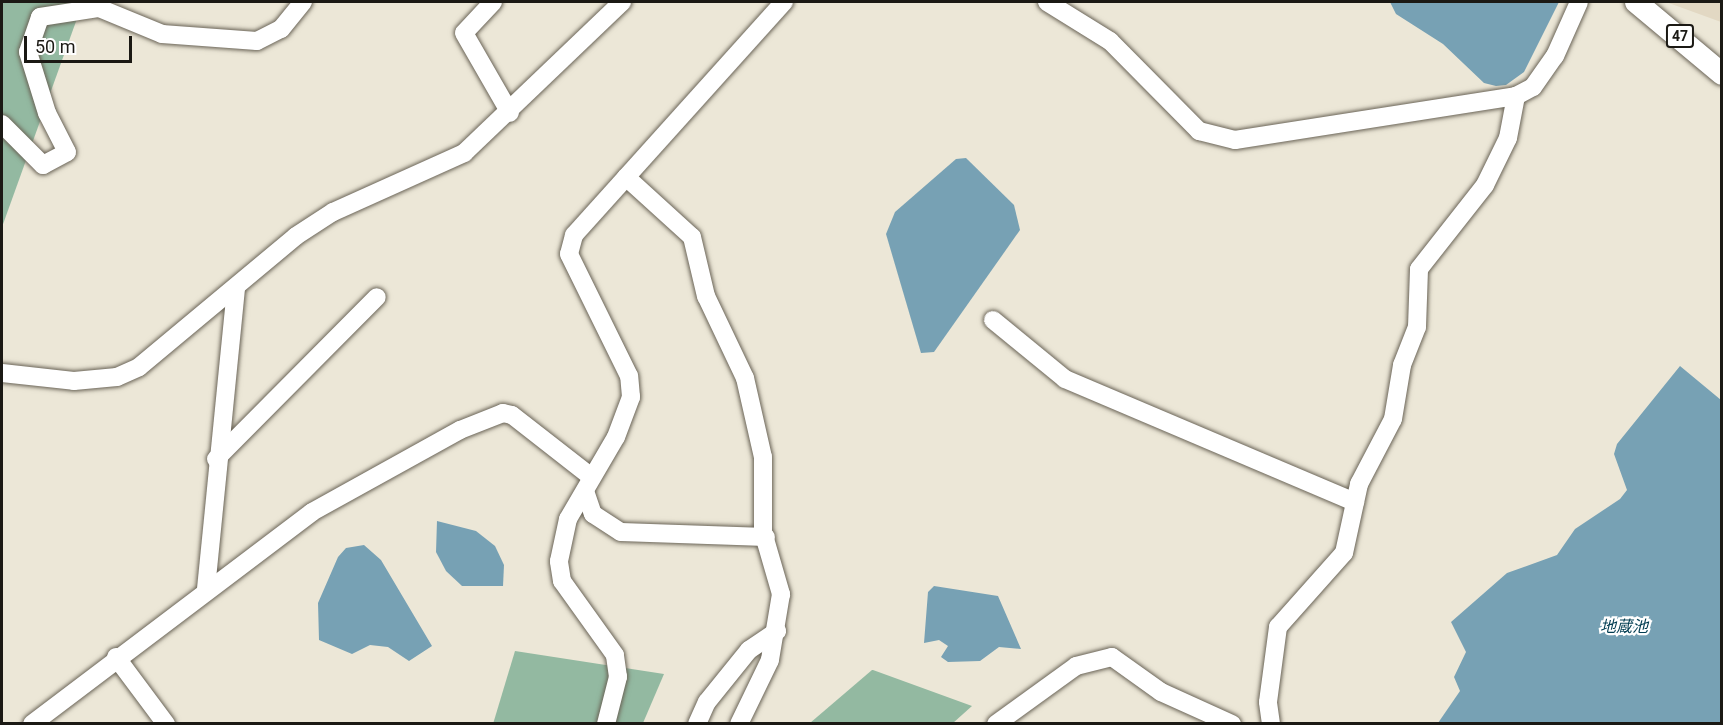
<!DOCTYPE html>
<html>
<head>
<meta charset="utf-8">
<style>
  body { margin:0 }
  #map { position:relative; width:1723px; height:725px; overflow:hidden; background:#ece7d7; font-family:Roboto,"Noto Sans JP",sans-serif }
  div>[style] { position:absolute }
  .education>* { inset:0; background:#e2d8c3 }
  .forest>* { inset:0; background:#93b9a1 }
  .water>* { inset:0; background:#77a1b4 }
  .roads { filter:drop-shadow(0 0 2px #6a6457) drop-shadow(0 0 2px #6a6457) }
  .minor>* { height:18px; margin:-9px; padding:0 9px; transform-origin:9px; border-radius:9px; background:#fff }
  .major>* { height:22px; margin:-11px; padding:0 11px; transform-origin:11px; border-radius:11px; background:#fff }
  span { translate:-50% -50%; white-space:nowrap; text-align:center; line-height:1.15; -webkit-text-stroke:4.5px #fff; paint-order:stroke }
  .shield-label span { padding:2px 4px; background:#fff; border:2px solid; border-radius:4px; -webkit-text-stroke-width:0 }
  .shield-label { font-size:14px; color:#1b1914; font-weight:700 }
  .water-label { font-size:16px; color:#003c51; font-style:italic }
  .frame { position:absolute; inset:0; border:3px solid #1b1914; pointer-events:none }
  .scale { position:absolute; left:24px; top:36px; width:108px; height:27px; box-sizing:border-box; border:3px solid #1b1914; border-top:0; padding-left:8px; font-size:18px; line-height:21px; white-space:nowrap; color:#1b1914; -webkit-text-stroke:4px #fff; paint-order:stroke }
</style>
</head>
<body>
<div id="map">
  <div class="education">
    <i style="clip-path:polygon(1666px 2px,1721px 2px,1721px 22px)"></i>
  </div>
  <div class="forest">
    <i style="clip-path:polygon(2px 2px,83px 2px,2px 227px)"></i>
    <i style="clip-path:polygon(515px 651px,664px 674px,643px 723px,493px 724px)"></i>
    <i style="clip-path:polygon(872px 670px,873px 670px,972px 706px,953px 723px,810px 723px)"></i>
  </div>
  <div class="water">
    <i style="clip-path:polygon(1390px 2px,1559px 2px,1524px 72px,1506px 85px,1496px 86px,1484px 83px,1443px 44px,1396px 14px)"></i>
    <i style="clip-path:polygon(966px 158px,1014px 205px,1020px 230px,934px 352px,921px 353px,886px 234px,895px 212px,956px 159px)"></i>
    <i style="clip-path:polygon(1680px 366px,1721px 400px,1721px 723px,1438px 723px,1460px 691px,1454px 677px,1466px 652px,1451px 622px,1507px 573px,1557px 555px,1575px 529px,1620px 499px,1627px 490px,1614px 454px,1617px 444px)"></i>
    <i style="clip-path:polygon(437px 521px,476px 531px,495px 546px,504px 565px,503px 586px,462px 586px,446px 571px,436px 552px)"></i>
    <i style="clip-path:polygon(364px 545px,381px 560px,432px 646px,409px 661px,388px 647px,370px 645px,352px 654px,319px 640px,318px 603px,338px 557px,346px 548px)"></i>
    <i style="clip-path:polygon(934px 586px,998px 596px,1021px 649px,999px 647px,980px 661px,948px 662px,941px 657px,948px 646px,939px 640px,924px 643px,928px 592px)"></i>
  </div>
  <div class="roads">
    <div class="minor">
      <i style="left:493px;top:2px;width:42px;rotate:133.1deg"></i>
      <i style="left:464px;top:33px;width:92px;rotate:60.1deg"></i>
      <i style="left:1047px;top:2px;width:74px;rotate:31.8deg"></i>
      <i style="left:1110px;top:41px;width:127px;rotate:45.3deg"></i>
      <i style="left:1199px;top:131px;width:37px;rotate:14deg"></i>
      <i style="left:1235px;top:140px;width:284px;rotate:-8.9deg"></i>
      <i style="left:1516px;top:96px;width:19px;rotate:-28deg"></i>
      <i style="left:1533px;top:87px;width:38px;rotate:-55deg"></i>
      <i style="left:1555px;top:56px;width:59px;rotate:-66deg"></i>
      <i style="left:2px;top:124px;width:58px;rotate:45deg"></i>
      <i style="left:43px;top:165px;width:27px;rotate:-28deg"></i>
      <i style="left:67px;top:152px;width:44px;rotate:-117.1deg"></i>
      <i style="left:47px;top:113px;width:64px;rotate:-107.3deg"></i>
      <i style="left:28px;top:52px;width:37px;rotate:-71deg"></i>
      <i style="left:40px;top:17px;width:60px;rotate:-8.7deg"></i>
      <i style="left:99px;top:8px;width:68px;rotate:22.4deg"></i>
      <i style="left:162px;top:34px;width:95px;rotate:4.2deg"></i>
      <i style="left:257px;top:41px;width:27px;rotate:-27deg"></i>
      <i style="left:281px;top:29px;width:35px;rotate:-51deg"></i>
      <i style="left:626px;top:177px;width:89px;rotate:42.3deg"></i>
      <i style="left:692px;top:237px;width:61px;rotate:76.7deg"></i>
      <i style="left:706px;top:296px;width:91px;rotate:64.6deg"></i>
      <i style="left:745px;top:378px;width:81px;rotate:77.2deg"></i>
      <i style="left:763px;top:457px;width:75px;rotate:90deg"></i>
      <i style="left:763px;top:532px;width:65px;rotate:73.8deg"></i>
      <i style="left:781px;top:594px;width:67px;rotate:99.5deg"></i>
      <i style="left:770px;top:660px;width:71px;rotate:115.8deg"></i>
      <i style="left:993px;top:320px;width:93px;rotate:39.3deg"></i>
      <i style="left:1065px;top:379px;width:315px;rotate:23deg"></i>
      <i style="left:2px;top:373px;width:72px;rotate:6.3deg"></i>
      <i style="left:74px;top:381px;width:43px;rotate:-5.3deg"></i>
      <i style="left:117px;top:377px;width:24px;rotate:-24deg"></i>
      <i style="left:139px;top:367px;width:204px;rotate:-39.8deg"></i>
      <i style="left:296px;top:236px;width:44px;rotate:-33deg"></i>
      <i style="left:333px;top:212px;width:144px;rotate:-24.2deg"></i>
      <i style="left:464px;top:153px;width:219px;rotate:-43.7deg"></i>
      <i style="left:216px;top:459px;width:228px;rotate:-45.2deg"></i>
      <i style="left:586px;top:494px;width:21px;rotate:71deg"></i>
      <i style="left:593px;top:514px;width:33px;rotate:33deg"></i>
      <i style="left:621px;top:532px;width:145px;rotate:2deg"></i>
      <i style="left:206px;top:589px;width:303px;rotate:-84.3deg"></i>
      <i style="left:116px;top:657px;width:84px;rotate:53.3deg"></i>
      <i style="left:32px;top:724px;width:351px;rotate:-37.1deg"></i>
      <i style="left:312px;top:512px;width:169px;rotate:-29deg"></i>
      <i style="left:460px;top:430px;width:46px;rotate:-21.6deg"></i>
      <i style="left:503px;top:413px;width:9px;rotate:13deg"></i>
      <i style="left:512px;top:415px;width:99px;rotate:38deg"></i>
      <i style="left:606px;top:724px;width:49px;rotate:-75.7deg"></i>
      <i style="left:618px;top:677px;width:22px;rotate:-98deg"></i>
      <i style="left:615px;top:655px;width:91px;rotate:-125.6deg"></i>
      <i style="left:562px;top:581px;width:20px;rotate:-99deg"></i>
      <i style="left:559px;top:561px;width:43px;rotate:-77.9deg"></i>
      <i style="left:568px;top:519px;width:95px;rotate:-59.7deg"></i>
      <i style="left:616px;top:437px;width:43px;rotate:-69.4deg"></i>
      <i style="left:631px;top:397px;width:21px;rotate:-95deg"></i>
      <i style="left:629px;top:376px;width:136px;rotate:-116.2deg"></i>
      <i style="left:569px;top:254px;width:20px;rotate:-75deg"></i>
      <i style="left:574px;top:235px;width:314px;rotate:-48deg"></i>
      <i style="left:697px;top:724px;width:24px;rotate:-66deg"></i>
      <i style="left:707px;top:702px;width:67px;rotate:-51.1deg"></i>
      <i style="left:749px;top:650px;width:34px;rotate:-34deg"></i>
      <i style="left:996px;top:724px;width:99px;rotate:-35.9deg"></i>
      <i style="left:1076px;top:666px;width:37px;rotate:-14deg"></i>
      <i style="left:1112px;top:657px;width:60px;rotate:35.5deg"></i>
      <i style="left:1161px;top:692px;width:78px;rotate:24.3deg"></i>
      <i style="left:1271px;top:724px;width:22px;rotate:-98deg"></i>
      <i style="left:1268px;top:702px;width:76px;rotate:-82.4deg"></i>
      <i style="left:1278px;top:627px;width:99px;rotate:-48.3deg"></i>
      <i style="left:1344px;top:553px;width:71px;rotate:-77.7deg"></i>
      <i style="left:1359px;top:484px;width:73px;rotate:-62.4deg"></i>
      <i style="left:1393px;top:419px;width:55px;rotate:-80.5deg"></i>
      <i style="left:1402px;top:365px;width:41px;rotate:-68.5deg"></i>
      <i style="left:1417px;top:327px;width:58px;rotate:-88deg"></i>
      <i style="left:1419px;top:269px;width:107px;rotate:-51.8deg"></i>
      <i style="left:1485px;top:185px;width:52px;rotate:-63.9deg"></i>
      <i style="left:1508px;top:138px;width:43px;rotate:-79.2deg"></i>
    </div>
    <div class="major">
      <i style="left:1636px;top:2px;width:112px;rotate:39.9deg"></i>
    </div>
  </div>
  <div class="shield-label">
    <span style="left:1680px;top:36px">47</span>
  </div>
  <div class="water-label">
    <span style="left:1624px;top:627px">地蔵池</span>
  </div>
  <div class="frame"></div>
  <div class="scale">50 m</div>
</div>
</body>
</html>
